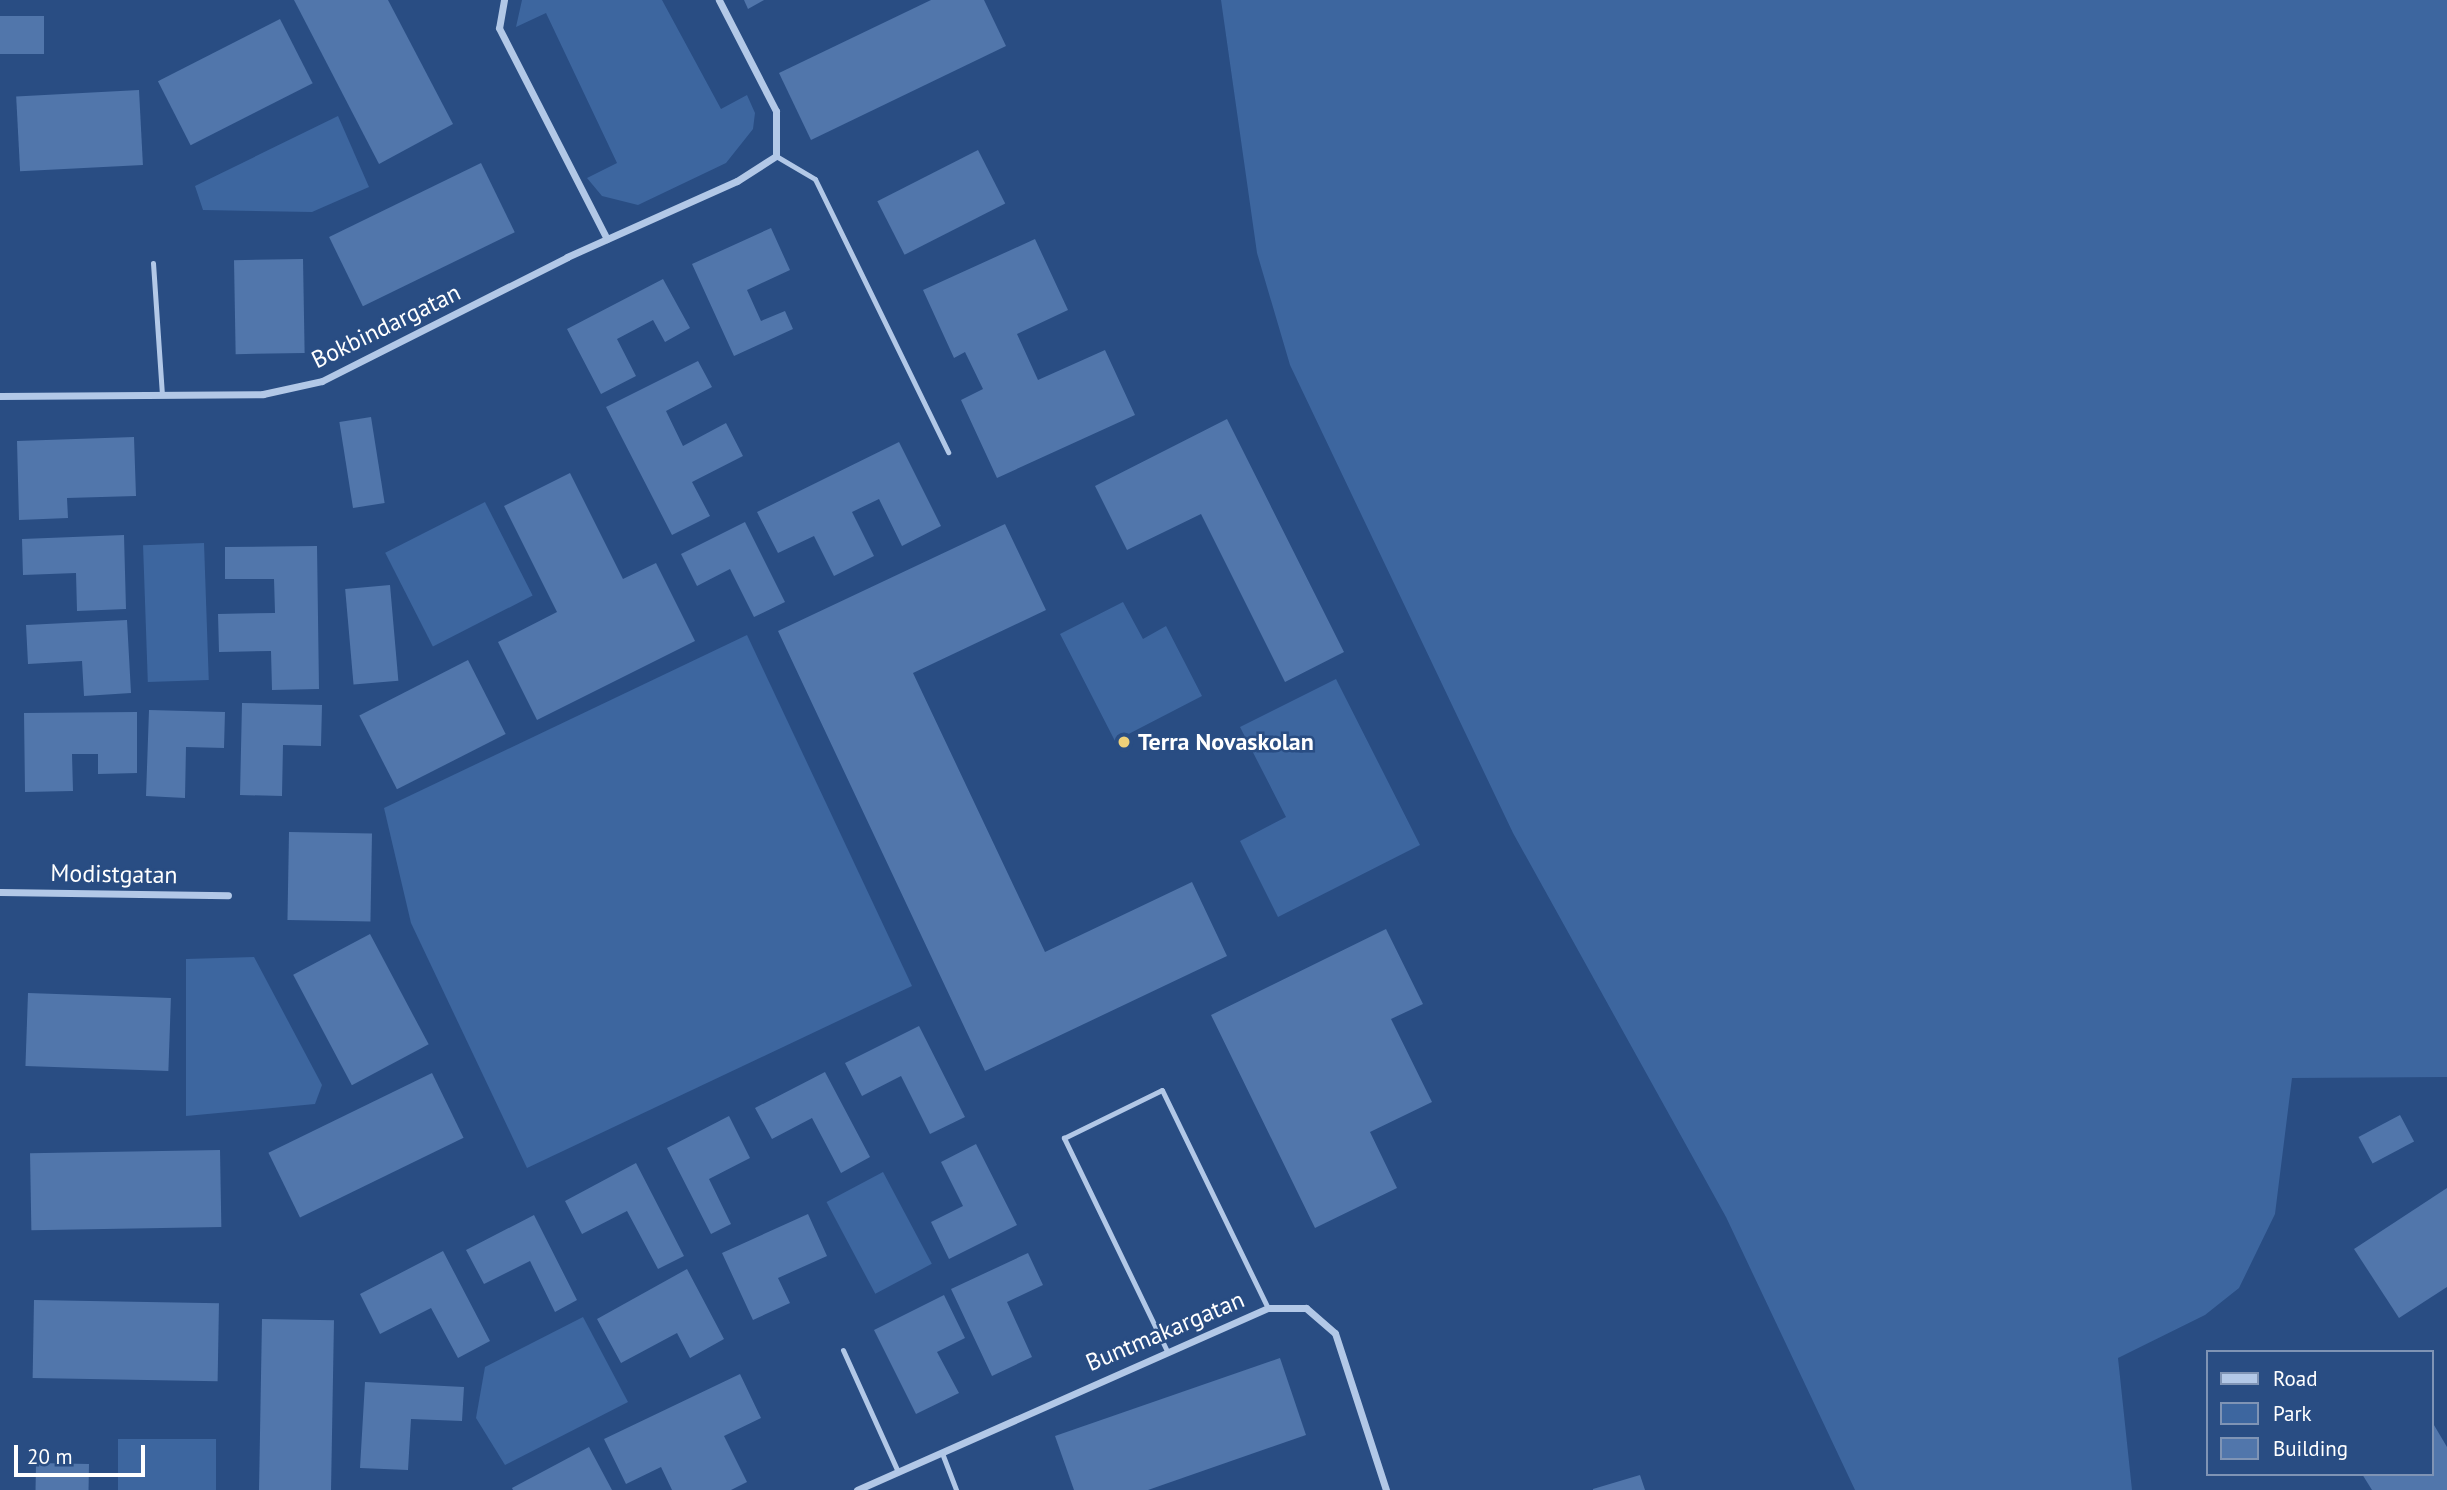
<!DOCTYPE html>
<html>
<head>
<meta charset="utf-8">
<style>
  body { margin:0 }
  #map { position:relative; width:2447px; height:1490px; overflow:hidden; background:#294d83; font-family:"PT Sans",sans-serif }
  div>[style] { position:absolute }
  .green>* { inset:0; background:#3d669f; transform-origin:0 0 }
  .building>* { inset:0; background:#5176ab; transform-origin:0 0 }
  .lane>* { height:5px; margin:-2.5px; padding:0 2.5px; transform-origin:2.5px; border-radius:2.5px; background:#b2c8e7 }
  .street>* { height:7px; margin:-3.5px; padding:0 3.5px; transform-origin:3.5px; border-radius:3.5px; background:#b2c8e7 }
  .dots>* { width:19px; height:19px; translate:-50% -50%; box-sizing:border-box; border:4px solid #294d83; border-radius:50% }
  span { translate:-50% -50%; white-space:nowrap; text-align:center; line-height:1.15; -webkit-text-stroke:5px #294d83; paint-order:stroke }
  .street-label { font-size:24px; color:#fff }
  .poi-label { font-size:24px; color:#fff; font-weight:700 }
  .left { translate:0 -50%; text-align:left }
  .legend { position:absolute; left:2206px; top:1350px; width:228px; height:126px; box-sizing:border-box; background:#294d83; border:2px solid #7f94b5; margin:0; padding:9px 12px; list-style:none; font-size:21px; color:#fff }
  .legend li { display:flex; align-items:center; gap:14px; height:35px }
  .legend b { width:35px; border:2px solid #7f94b5 }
  .scale { position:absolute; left:14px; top:1445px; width:131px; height:32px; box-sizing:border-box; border:4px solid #fff; border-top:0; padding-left:9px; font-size:21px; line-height:24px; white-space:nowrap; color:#fff; -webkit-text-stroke:5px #294d83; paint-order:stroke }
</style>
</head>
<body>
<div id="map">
  <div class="green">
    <i style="clip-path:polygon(522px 0,662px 0,721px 109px,747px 95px,755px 113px,753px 129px,726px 163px,638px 205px,602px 196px,587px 178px,617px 163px,546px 13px,516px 27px)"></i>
    <i style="clip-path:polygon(1221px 0,2447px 0,2447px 1077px,2292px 1078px,2275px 1214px,2239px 1288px,2205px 1315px,2118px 1358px,2132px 1490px,1855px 1490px,1726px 1217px,1513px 833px,1290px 365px,1257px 253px)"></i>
    <i style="clip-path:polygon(338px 116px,369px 187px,312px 212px,203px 210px,195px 186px)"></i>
    <i style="left:485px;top:502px;width:105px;height:112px;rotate:63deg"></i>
    <i style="left:204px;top:543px;width:137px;height:61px;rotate:88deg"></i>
    <i style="clip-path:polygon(1123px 602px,1143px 639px,1166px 626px,1202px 696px,1115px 741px,1060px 634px)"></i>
    <i style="clip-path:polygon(747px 635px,912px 986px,527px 1168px,411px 923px,384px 808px)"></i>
    <i style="clip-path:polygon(1336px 679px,1420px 845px,1278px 917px,1240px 841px,1286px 817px,1240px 727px)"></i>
    <i style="clip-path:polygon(254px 957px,322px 1085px,315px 1104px,186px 1116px,186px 959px)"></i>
    <i style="left:883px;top:1172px;width:104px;height:64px;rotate:62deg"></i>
    <i style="clip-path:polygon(583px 1317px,628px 1402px,505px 1465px,476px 1418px,485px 1367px)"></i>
    <i style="left:118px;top:1439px;width:98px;height:51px"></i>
  </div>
  <div class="building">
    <i style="clip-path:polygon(294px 0,388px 0,453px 124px,379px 164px)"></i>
    <i style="clip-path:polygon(744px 0,764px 0,748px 9px)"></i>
    <i style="clip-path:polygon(931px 0,984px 0,1006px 46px,811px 140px,779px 73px)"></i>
    <i style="left:0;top:16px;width:44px;height:38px"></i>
    <i style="left:280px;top:19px;width:72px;height:137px;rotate:63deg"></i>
    <i style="left:139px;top:90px;width:75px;height:123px;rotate:87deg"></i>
    <i style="left:978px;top:150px;width:60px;height:113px;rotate:63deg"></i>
    <i style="left:481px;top:163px;width:77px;height:169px;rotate:64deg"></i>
    <i style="clip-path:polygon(771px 228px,790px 270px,747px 290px,761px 321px,785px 311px,793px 329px,734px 356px,692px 264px)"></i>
    <i style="clip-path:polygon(1035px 239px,1068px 310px,1017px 334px,1038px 380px,1105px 350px,1135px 415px,997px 478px,961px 400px,983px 389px,965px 352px,954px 358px,923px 290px)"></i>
    <i style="left:303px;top:259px;width:94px;height:69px;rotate:89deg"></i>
    <i style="clip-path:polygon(663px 279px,690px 328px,665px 342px,653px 320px,617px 339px,636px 376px,601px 394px,567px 329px)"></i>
    <i style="clip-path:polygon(698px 361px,712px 387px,666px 411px,683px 446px,726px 423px,743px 456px,692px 482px,710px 516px,672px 535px,606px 407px)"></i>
    <i style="left:371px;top:417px;width:87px;height:32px;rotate:81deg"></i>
    <i style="clip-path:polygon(1227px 419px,1344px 652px,1285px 682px,1201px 514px,1127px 550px,1095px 486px)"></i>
    <i style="clip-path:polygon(134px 437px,136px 496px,67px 498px,68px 518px,19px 520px,17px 441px)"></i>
    <i style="clip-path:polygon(899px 442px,941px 526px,902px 546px,879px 499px,852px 512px,874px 556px,834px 576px,814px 536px,778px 553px,757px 512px)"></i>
    <i style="clip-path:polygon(570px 473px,623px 579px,656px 563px,695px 641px,537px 720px,498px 642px,557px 612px,504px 506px)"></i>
    <i style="clip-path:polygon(745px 522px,785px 602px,754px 617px,730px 569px,697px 586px,681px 554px)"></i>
    <i style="clip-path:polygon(1005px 524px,1046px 610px,913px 673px,1045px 952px,1192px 882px,1227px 956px,985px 1071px,778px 631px)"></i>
    <i style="clip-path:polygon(124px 535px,126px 609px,77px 611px,76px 573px,23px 575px,22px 539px)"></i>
    <i style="clip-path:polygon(317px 546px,319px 689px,272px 690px,271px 651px,219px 652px,218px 614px,275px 613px,274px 579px,225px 579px,225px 547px)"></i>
    <i style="left:390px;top:585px;width:96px;height:45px;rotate:85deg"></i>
    <i style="clip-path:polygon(127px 620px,131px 693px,84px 696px,82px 661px,28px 664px,26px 625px)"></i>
    <i style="left:468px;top:660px;width:83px;height:122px;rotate:63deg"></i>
    <i style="clip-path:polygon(242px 703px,322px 705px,321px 746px,283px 745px,282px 796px,240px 795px)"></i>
    <i style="clip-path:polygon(149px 710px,225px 712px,224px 748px,186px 747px,185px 798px,146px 796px)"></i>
    <i style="clip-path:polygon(137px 712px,137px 773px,98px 774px,98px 754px,72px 754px,73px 791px,25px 792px,24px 713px)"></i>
    <i style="left:289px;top:832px;width:83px;height:88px;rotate:1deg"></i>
    <i style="clip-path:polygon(1386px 929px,1423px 1004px,1391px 1019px,1432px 1102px,1370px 1132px,1397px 1188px,1315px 1228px,1211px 1015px)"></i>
    <i style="left:370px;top:934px;width:125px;height:87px;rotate:62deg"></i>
    <i style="left:28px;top:993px;width:143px;height:73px;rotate:2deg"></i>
    <i style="clip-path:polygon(919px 1026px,965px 1117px,930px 1134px,901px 1076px,862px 1096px,845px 1063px)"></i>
    <i style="clip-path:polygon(825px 1072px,870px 1157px,841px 1173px,812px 1118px,772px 1139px,755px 1108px)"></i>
    <i style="left:432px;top:1073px;width:72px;height:182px;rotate:64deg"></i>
    <i style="left:2400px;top:1115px;width:30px;height:47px;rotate:62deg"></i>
    <i style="clip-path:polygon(729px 1116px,750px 1158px,709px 1179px,731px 1224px,711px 1234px,667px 1148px)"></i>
    <i style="clip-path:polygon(976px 1144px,1017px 1225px,949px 1259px,931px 1222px,963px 1206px,941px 1162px)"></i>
    <i style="left:220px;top:1150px;width:77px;height:190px;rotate:89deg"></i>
    <i style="clip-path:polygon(636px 1163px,684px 1256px,658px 1269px,627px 1211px,582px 1234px,565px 1201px)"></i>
    <i style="clip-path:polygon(2447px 1188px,2447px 1287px,2399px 1318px,2354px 1249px)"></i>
    <i style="clip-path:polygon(808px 1214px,827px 1256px,778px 1278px,790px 1303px,753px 1320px,722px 1253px)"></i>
    <i style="clip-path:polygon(534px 1215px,577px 1300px,555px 1312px,530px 1261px,484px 1284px,466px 1250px)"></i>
    <i style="clip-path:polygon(443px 1251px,490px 1341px,458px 1358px,431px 1308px,380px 1334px,360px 1294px)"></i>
    <i style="clip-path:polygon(1028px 1253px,1043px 1285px,1007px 1302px,1032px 1357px,992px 1376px,951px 1289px)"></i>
    <i style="clip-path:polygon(687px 1269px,724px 1339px,690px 1358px,677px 1333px,621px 1363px,597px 1319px)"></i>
    <i style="clip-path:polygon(944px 1295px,965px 1338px,937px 1352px,959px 1393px,916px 1414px,874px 1330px)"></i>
    <i style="left:34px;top:1300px;width:185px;height:78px;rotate:1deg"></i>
    <i style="left:262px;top:1319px;width:72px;height:171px;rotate:1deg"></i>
    <i style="clip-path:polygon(1280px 1358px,1306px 1435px,1148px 1490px,1074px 1490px,1055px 1436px)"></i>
    <i style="clip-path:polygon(740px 1374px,761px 1418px,724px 1436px,747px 1482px,731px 1490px,672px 1490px,661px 1467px,626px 1484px,604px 1439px)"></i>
    <i style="clip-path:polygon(365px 1382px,464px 1387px,462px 1421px,411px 1419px,408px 1470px,360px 1468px)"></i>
    <i style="clip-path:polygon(2431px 1420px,2447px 1447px,2447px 1490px,2372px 1490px,2362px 1474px,2431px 1474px)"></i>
    <i style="clip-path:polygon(589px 1447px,612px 1490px,513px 1490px,512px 1488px)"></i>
    <i style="left:36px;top:1463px;width:53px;height:27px;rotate:1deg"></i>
    <i style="clip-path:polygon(1640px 1475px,1645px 1490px,1593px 1490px,1593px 1489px)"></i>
  </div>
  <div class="lane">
    <i style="left:776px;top:156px;width:45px;rotate:30.5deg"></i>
    <i style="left:815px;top:179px;width:304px;rotate:64deg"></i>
    <i style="left:153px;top:263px;width:132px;rotate:86.1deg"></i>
    <i style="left:843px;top:1350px;width:134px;rotate:65.7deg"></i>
    <i style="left:1167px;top:1351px;width:237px;rotate:-115.8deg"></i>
    <i style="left:1064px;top:1138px;width:109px;rotate:-26.1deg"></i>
    <i style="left:1162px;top:1090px;width:242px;rotate:64.1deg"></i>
    <i style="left:942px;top:1453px;width:40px;rotate:69deg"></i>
  </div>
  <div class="street">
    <i style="left:504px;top:0;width:28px;rotate:100deg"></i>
    <i style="left:499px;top:28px;width:237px;rotate:62.9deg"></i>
    <i style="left:0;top:396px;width:263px;rotate:-0.4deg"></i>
    <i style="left:263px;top:394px;width:60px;rotate:-12.4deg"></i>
    <i style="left:322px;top:381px;width:275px;rotate:-26.8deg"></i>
    <i style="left:567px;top:257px;width:186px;rotate:-24.1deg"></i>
    <i style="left:737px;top:181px;width:46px;rotate:-32.7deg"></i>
    <i style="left:776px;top:156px;width:45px;rotate:-90deg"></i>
    <i style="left:776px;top:111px;width:125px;rotate:-117.2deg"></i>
    <i style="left:0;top:892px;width:228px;rotate:0.8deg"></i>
    <i style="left:857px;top:1490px;width:449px;rotate:-23.9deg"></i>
    <i style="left:1268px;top:1308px;width:38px"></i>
    <i style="left:1306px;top:1308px;width:38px;rotate:41deg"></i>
    <i style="left:1335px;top:1333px;width:165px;rotate:72deg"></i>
  </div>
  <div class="dots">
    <i style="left:1124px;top:742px;background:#eed079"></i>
  </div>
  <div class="street-label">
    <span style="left:386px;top:326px;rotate:-26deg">Bokbindargatan</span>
    <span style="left:114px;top:874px;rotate:1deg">Modistgatan</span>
    <span style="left:1165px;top:1331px;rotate:-23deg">Buntmakargatan</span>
  </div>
  <div class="poi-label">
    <span class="left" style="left:1138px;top:742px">Terra Novaskolan</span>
  </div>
  <ul class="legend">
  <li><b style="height:9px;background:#b2c8e7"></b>Road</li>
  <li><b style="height:19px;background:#3d669f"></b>Park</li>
  <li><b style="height:19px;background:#5176ab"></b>Building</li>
  </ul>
  <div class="scale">20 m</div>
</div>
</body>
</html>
